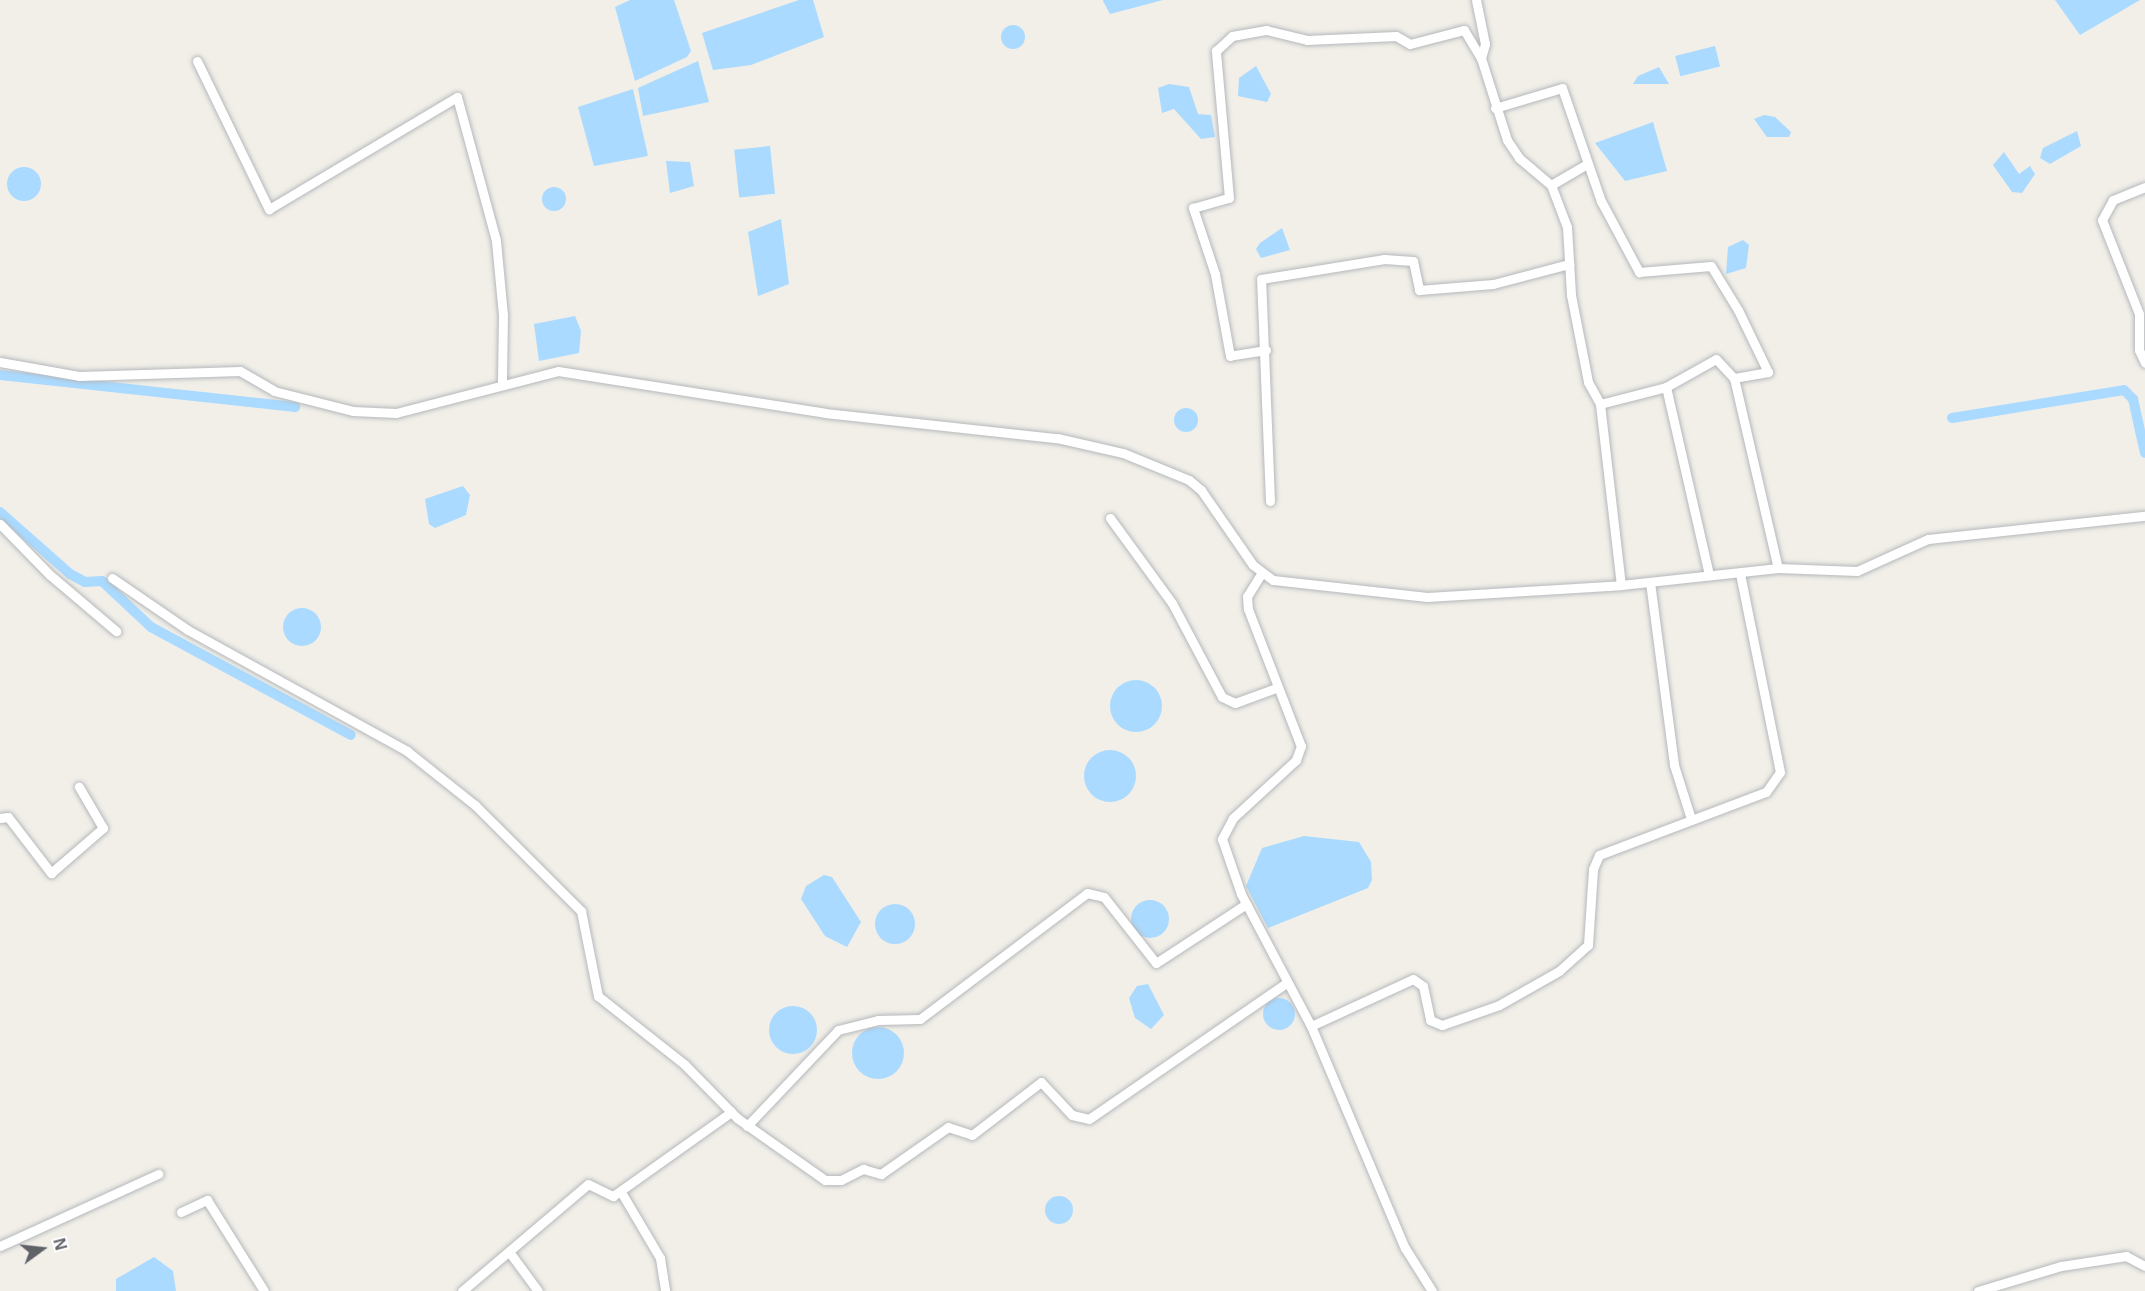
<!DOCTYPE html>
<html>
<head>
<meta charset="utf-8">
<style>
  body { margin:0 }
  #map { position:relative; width:2145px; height:1291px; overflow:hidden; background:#f1efe8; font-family:Helvetica,sans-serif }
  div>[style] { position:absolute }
  .water>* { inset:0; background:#aadaff; transform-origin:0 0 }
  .round { border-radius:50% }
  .canal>* { height:10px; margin:-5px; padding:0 5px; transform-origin:5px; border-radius:5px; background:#aadaff }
  .roads { filter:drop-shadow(0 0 2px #b5b8bc) drop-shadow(0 0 2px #b5b8bc) }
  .street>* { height:9px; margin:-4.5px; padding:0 4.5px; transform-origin:4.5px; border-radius:4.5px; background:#fff }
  span { translate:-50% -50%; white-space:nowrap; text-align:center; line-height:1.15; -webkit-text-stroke:4.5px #fff; paint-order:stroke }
  .north { position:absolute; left:12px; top:1219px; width:60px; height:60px; -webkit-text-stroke:4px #fff; paint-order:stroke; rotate:75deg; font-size:16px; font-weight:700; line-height:24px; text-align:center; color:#5f6368 }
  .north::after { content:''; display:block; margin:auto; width:21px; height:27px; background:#5f6368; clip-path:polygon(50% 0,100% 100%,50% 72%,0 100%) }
</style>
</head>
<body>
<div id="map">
  <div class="water">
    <i style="clip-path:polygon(630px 0,674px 0,691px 51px,687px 57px,635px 81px,615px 7px)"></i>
    <i style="clip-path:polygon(799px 0,813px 0,824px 37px,751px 65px,713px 70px,702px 33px)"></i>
    <i style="clip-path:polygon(1163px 0,1110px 14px,1103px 1px,1103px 0)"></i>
    <i style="clip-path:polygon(2055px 0,2140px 0,2080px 35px)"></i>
    <i class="round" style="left:1001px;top:25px;width:24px;height:24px"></i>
    <i style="left:1715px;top:46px;width:21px;height:41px;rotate:76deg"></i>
    <i style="clip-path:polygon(698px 61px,709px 102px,643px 116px,638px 88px)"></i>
    <i style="clip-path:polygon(1256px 66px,1271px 94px,1267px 102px,1238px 96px,1239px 78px)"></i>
    <i style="clip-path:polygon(1659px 67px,1669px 84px,1633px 84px,1638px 76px)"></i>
    <i style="clip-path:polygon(1169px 84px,1189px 87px,1198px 114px,1211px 115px,1215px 137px,1201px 139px,1174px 109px,1162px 113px,1158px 88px)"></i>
    <i style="clip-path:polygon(633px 89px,648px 156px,594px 166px,578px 107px)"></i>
    <i style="clip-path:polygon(1764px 115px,1775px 117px,1791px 132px,1789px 137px,1767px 137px,1754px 119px)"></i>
    <i style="clip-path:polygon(1653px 122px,1667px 171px,1625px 181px,1595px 143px)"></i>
    <i style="clip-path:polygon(2077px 131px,2081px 146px,2050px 164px,2040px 158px,2043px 148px)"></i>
    <i style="left:770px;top:146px;width:48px;height:36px;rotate:84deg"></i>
    <i style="clip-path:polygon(2004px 152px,2019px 174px,2030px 166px,2035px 174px,2022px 193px,2012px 192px,1993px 165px)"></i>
    <i style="clip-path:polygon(666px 161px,690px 162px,694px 186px,670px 193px)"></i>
    <i class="round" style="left:7px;top:167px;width:34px;height:34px"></i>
    <i class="round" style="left:542px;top:187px;width:24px;height:24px"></i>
    <i style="clip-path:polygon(781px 219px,789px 284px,758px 296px,748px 232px)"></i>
    <i style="clip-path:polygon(1282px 228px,1290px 250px,1261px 258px,1256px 249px,1260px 243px)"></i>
    <i style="clip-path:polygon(1743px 240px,1749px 245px,1746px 268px,1726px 274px,1728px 247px)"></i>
    <i style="clip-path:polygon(575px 316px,581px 331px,579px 353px,539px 361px,534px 324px)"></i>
    <i class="round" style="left:1174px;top:408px;width:24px;height:24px"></i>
    <i style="clip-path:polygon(463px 486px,470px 495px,466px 515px,435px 528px,429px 524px,425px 499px)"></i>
    <i class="round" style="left:283px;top:608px;width:38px;height:38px"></i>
    <i class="round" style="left:1110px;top:680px;width:52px;height:52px"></i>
    <i class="round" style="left:1084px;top:750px;width:52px;height:52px"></i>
    <i style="clip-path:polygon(1304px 836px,1359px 842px,1371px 862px,1372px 880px,1368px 888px,1268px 928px,1246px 886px,1262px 848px)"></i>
    <i style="clip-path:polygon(824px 875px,832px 877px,861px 922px,847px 947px,825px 936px,801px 899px,806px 886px)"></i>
    <i class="round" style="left:1131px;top:900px;width:38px;height:38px"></i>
    <i class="round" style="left:875px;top:904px;width:40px;height:40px"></i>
    <i style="clip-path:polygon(1148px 984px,1164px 1015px,1151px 1029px,1135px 1018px,1129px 998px,1137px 986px)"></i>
    <i class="round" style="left:1263px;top:998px;width:32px;height:32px"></i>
    <i class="round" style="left:769px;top:1006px;width:48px;height:48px"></i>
    <i class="round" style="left:852px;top:1027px;width:52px;height:52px"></i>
    <i class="round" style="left:1045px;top:1196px;width:28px;height:28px"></i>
    <i style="clip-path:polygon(154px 1257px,173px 1271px,176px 1291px,116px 1291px,116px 1279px)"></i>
  </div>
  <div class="canal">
    <i style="left:0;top:375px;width:297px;rotate:6.2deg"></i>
    <i style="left:1952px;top:418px;width:174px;rotate:-9.2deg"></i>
    <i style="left:2124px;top:390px;width:13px;rotate:45deg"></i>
    <i style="left:2133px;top:399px;width:55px;rotate:77.5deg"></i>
    <i style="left:0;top:512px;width:94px;rotate:41.5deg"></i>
    <i style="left:70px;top:574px;width:17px;rotate:28deg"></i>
    <i style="left:85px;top:582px;width:17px;rotate:-3deg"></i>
    <i style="left:102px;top:581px;width:67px;rotate:43.2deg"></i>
    <i style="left:151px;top:627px;width:227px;rotate:28.4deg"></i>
  </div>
  <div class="roads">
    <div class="street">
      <i style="left:1476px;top:0;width:45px;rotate:78.4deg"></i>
      <i style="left:1485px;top:44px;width:15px;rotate:106deg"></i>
      <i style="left:1481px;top:58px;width:86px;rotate:72.4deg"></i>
      <i style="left:1507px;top:140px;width:22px;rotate:56deg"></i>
      <i style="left:1519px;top:158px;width:42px;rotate:40.2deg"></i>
      <i style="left:1551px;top:185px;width:45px;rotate:69.1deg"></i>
      <i style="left:1567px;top:227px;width:68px;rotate:86.6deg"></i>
      <i style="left:1571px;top:295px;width:89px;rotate:78.9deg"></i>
      <i style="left:1588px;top:382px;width:25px;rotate:61deg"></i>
      <i style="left:1600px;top:404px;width:182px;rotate:83.4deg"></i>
      <i style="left:197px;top:61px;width:165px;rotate:64.1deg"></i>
      <i style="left:269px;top:209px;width:219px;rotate:-30.8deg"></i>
      <i style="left:457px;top:97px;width:149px;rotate:74.8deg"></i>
      <i style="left:496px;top:241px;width:74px;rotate:84.6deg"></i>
      <i style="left:503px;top:315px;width:67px;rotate:90.9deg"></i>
      <i style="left:1495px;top:108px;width:70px;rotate:-16.6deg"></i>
      <i style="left:1562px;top:88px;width:120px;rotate:71deg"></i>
      <i style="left:1601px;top:201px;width:81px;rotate:61.8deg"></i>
      <i style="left:1639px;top:272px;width:72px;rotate:-4.8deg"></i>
      <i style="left:1711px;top:266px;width:52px;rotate:58.5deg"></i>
      <i style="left:1738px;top:310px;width:69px;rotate:64.2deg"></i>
      <i style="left:1768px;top:372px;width:35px;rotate:170deg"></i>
      <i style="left:1551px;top:185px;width:42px;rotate:-30.3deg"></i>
      <i style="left:2145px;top:187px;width:35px;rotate:158deg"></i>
      <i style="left:2113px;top:200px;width:23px;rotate:119deg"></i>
      <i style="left:2102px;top:220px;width:101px;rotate:68.5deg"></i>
      <i style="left:2139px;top:314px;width:36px;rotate:90deg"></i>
      <i style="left:2139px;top:350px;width:14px;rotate:65deg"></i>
      <i style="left:1266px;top:350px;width:36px;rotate:171deg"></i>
      <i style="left:1230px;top:356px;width:83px;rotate:-100.4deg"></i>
      <i style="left:1215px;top:274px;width:70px;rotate:-108.4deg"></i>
      <i style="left:1193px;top:208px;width:37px;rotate:-16deg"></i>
      <i style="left:1229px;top:198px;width:148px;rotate:-95.1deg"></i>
      <i style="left:1216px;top:51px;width:22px;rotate:-43deg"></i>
      <i style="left:1232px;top:36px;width:35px;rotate:-10deg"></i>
      <i style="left:1266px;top:30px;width:42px;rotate:13.7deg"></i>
      <i style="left:1307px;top:40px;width:89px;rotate:-2.6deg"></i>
      <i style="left:1396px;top:36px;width:16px;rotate:30deg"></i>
      <i style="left:1410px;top:44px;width:56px;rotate:-14.5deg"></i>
      <i style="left:1464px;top:30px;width:33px;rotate:59deg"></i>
      <i style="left:0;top:362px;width:80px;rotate:10deg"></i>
      <i style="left:79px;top:376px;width:161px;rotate:-1.8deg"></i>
      <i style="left:240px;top:371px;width:39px;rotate:30deg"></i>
      <i style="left:274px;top:391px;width:81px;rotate:14.2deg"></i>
      <i style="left:353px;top:411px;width:43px;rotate:2.7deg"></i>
      <i style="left:396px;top:413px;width:167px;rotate:-14.5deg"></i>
      <i style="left:558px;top:371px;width:270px;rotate:8.9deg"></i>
      <i style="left:825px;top:413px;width:233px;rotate:6.2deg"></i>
      <i style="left:1057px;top:438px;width:68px;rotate:12.8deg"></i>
      <i style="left:1123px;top:453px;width:71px;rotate:22.2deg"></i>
      <i style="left:1189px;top:480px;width:16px;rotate:40deg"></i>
      <i style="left:1201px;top:490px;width:91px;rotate:55.3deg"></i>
      <i style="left:1253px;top:565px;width:25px;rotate:37deg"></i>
      <i style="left:1273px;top:580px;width:155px;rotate:6.3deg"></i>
      <i style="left:1427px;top:597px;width:194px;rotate:-3.5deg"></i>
      <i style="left:1621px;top:585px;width:158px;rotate:-6.2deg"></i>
      <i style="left:1778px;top:568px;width:79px;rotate:2.2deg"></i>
      <i style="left:1857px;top:571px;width:78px;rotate:-24.3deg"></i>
      <i style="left:1928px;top:539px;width:218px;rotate:-6.1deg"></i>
      <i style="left:1666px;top:387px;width:57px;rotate:-29.2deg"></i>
      <i style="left:1716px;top:359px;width:26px;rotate:47deg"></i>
      <i style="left:1734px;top:378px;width:195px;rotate:77deg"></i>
      <i style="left:1600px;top:404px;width:68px;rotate:-14.4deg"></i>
      <i style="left:1666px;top:387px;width:193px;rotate:77.1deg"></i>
      <i style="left:1270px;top:501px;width:222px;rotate:-92.3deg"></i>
      <i style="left:1261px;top:279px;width:125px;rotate:-9.2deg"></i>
      <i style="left:1384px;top:259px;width:29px;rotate:4deg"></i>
      <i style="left:1413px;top:261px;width:30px;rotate:78deg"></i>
      <i style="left:1419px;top:290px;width:74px;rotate:-4.6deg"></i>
      <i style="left:1493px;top:284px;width:79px;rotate:-14.7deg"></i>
      <i style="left:1110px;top:518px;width:105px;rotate:53.9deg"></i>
      <i style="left:1172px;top:603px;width:106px;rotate:62deg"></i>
      <i style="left:1222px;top:697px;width:14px;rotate:25deg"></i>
      <i style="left:1235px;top:703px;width:44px;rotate:-20.1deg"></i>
      <i style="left:0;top:524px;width:71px;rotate:45.6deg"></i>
      <i style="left:50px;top:575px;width:87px;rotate:40.3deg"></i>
      <i style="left:1261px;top:574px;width:26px;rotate:122deg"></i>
      <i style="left:1247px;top:596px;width:13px;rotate:86deg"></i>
      <i style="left:1248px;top:609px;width:147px;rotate:68.9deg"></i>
      <i style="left:1301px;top:746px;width:15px;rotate:110deg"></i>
      <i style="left:1296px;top:760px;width:86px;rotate:137.4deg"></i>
      <i style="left:1233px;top:818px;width:24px;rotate:118deg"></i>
      <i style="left:1222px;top:839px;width:58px;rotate:70.9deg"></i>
      <i style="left:1241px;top:894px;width:149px;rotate:62.1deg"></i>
      <i style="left:1311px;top:1026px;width:241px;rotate:67.1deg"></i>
      <i style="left:1405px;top:1248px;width:51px;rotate:57.9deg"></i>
      <i style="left:112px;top:578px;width:92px;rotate:34.4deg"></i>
      <i style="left:188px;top:630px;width:250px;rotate:28.9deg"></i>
      <i style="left:407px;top:751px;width:87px;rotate:38.5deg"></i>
      <i style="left:475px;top:805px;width:150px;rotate:45deg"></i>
      <i style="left:581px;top:911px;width:87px;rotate:78.7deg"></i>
      <i style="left:598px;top:996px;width:110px;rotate:38.3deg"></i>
      <i style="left:684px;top:1064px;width:76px;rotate:45.5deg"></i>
      <i style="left:737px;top:1118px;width:108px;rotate:35.2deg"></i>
      <i style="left:825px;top:1180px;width:16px"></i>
      <i style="left:841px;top:1180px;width:25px;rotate:-27deg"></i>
      <i style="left:863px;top:1169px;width:19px;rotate:16deg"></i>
      <i style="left:881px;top:1174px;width:82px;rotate:-35deg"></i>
      <i style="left:948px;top:1127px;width:25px;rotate:18deg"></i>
      <i style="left:972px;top:1135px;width:87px;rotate:-37.5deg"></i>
      <i style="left:1041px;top:1082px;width:45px;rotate:46.8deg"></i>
      <i style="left:1072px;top:1115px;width:17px;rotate:13deg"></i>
      <i style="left:1089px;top:1119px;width:239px;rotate:-34.6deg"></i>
      <i style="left:1650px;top:582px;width:185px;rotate:82.5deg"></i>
      <i style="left:1674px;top:765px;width:57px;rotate:72.5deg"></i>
      <i style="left:0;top:818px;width:8px;rotate:-7deg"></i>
      <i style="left:8px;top:817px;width:71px;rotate:52.5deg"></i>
      <i style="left:51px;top:873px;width:69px;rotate:-40.9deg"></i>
      <i style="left:103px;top:828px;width:48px;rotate:-120.3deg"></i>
      <i style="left:1311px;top:1026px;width:112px;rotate:-24.7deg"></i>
      <i style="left:1413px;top:979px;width:12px;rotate:35deg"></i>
      <i style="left:1423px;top:986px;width:35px;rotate:78deg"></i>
      <i style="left:1430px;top:1020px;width:13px;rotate:23deg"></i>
      <i style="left:1442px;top:1025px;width:60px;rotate:-19.3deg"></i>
      <i style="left:1499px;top:1005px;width:69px;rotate:-29.5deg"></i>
      <i style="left:1559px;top:971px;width:39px;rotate:-42deg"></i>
      <i style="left:1588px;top:945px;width:76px;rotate:-86.2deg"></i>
      <i style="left:1593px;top:869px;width:15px;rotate:-67deg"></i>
      <i style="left:1599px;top:855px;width:178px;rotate:-20.7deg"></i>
      <i style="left:1766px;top:792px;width:24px;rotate:-55deg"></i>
      <i style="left:1780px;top:772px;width:203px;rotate:-101.4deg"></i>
      <i style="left:747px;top:1126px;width:132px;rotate:-46.5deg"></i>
      <i style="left:838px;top:1030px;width:41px;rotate:-14deg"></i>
      <i style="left:878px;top:1020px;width:42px;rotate:-1.4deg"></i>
      <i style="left:920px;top:1019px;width:209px;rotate:-37deg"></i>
      <i style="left:1087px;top:893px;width:17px;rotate:13deg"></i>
      <i style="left:1104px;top:897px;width:84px;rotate:51.8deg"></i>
      <i style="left:1156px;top:963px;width:108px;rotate:-33.2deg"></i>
      <i style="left:621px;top:1192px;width:77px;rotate:59.4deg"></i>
      <i style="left:660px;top:1258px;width:33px;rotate:81deg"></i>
      <i style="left:181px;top:1212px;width:29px;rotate:-25deg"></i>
      <i style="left:207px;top:1200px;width:107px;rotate:57.9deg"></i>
      <i style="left:0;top:1246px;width:174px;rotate:-24.5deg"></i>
      <i style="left:510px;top:1253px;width:47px;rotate:53.6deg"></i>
      <i style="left:462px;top:1291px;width:165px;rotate:-40.3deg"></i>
      <i style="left:588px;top:1184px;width:28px;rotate:26deg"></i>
      <i style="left:613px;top:1196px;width:145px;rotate:-35.4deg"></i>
      <i style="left:1978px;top:1291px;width:87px;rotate:-16.8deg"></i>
      <i style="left:2061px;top:1266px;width:66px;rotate:-8.7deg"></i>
      <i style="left:2126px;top:1256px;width:21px;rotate:28deg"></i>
    </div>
  </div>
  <div class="north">N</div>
</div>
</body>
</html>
